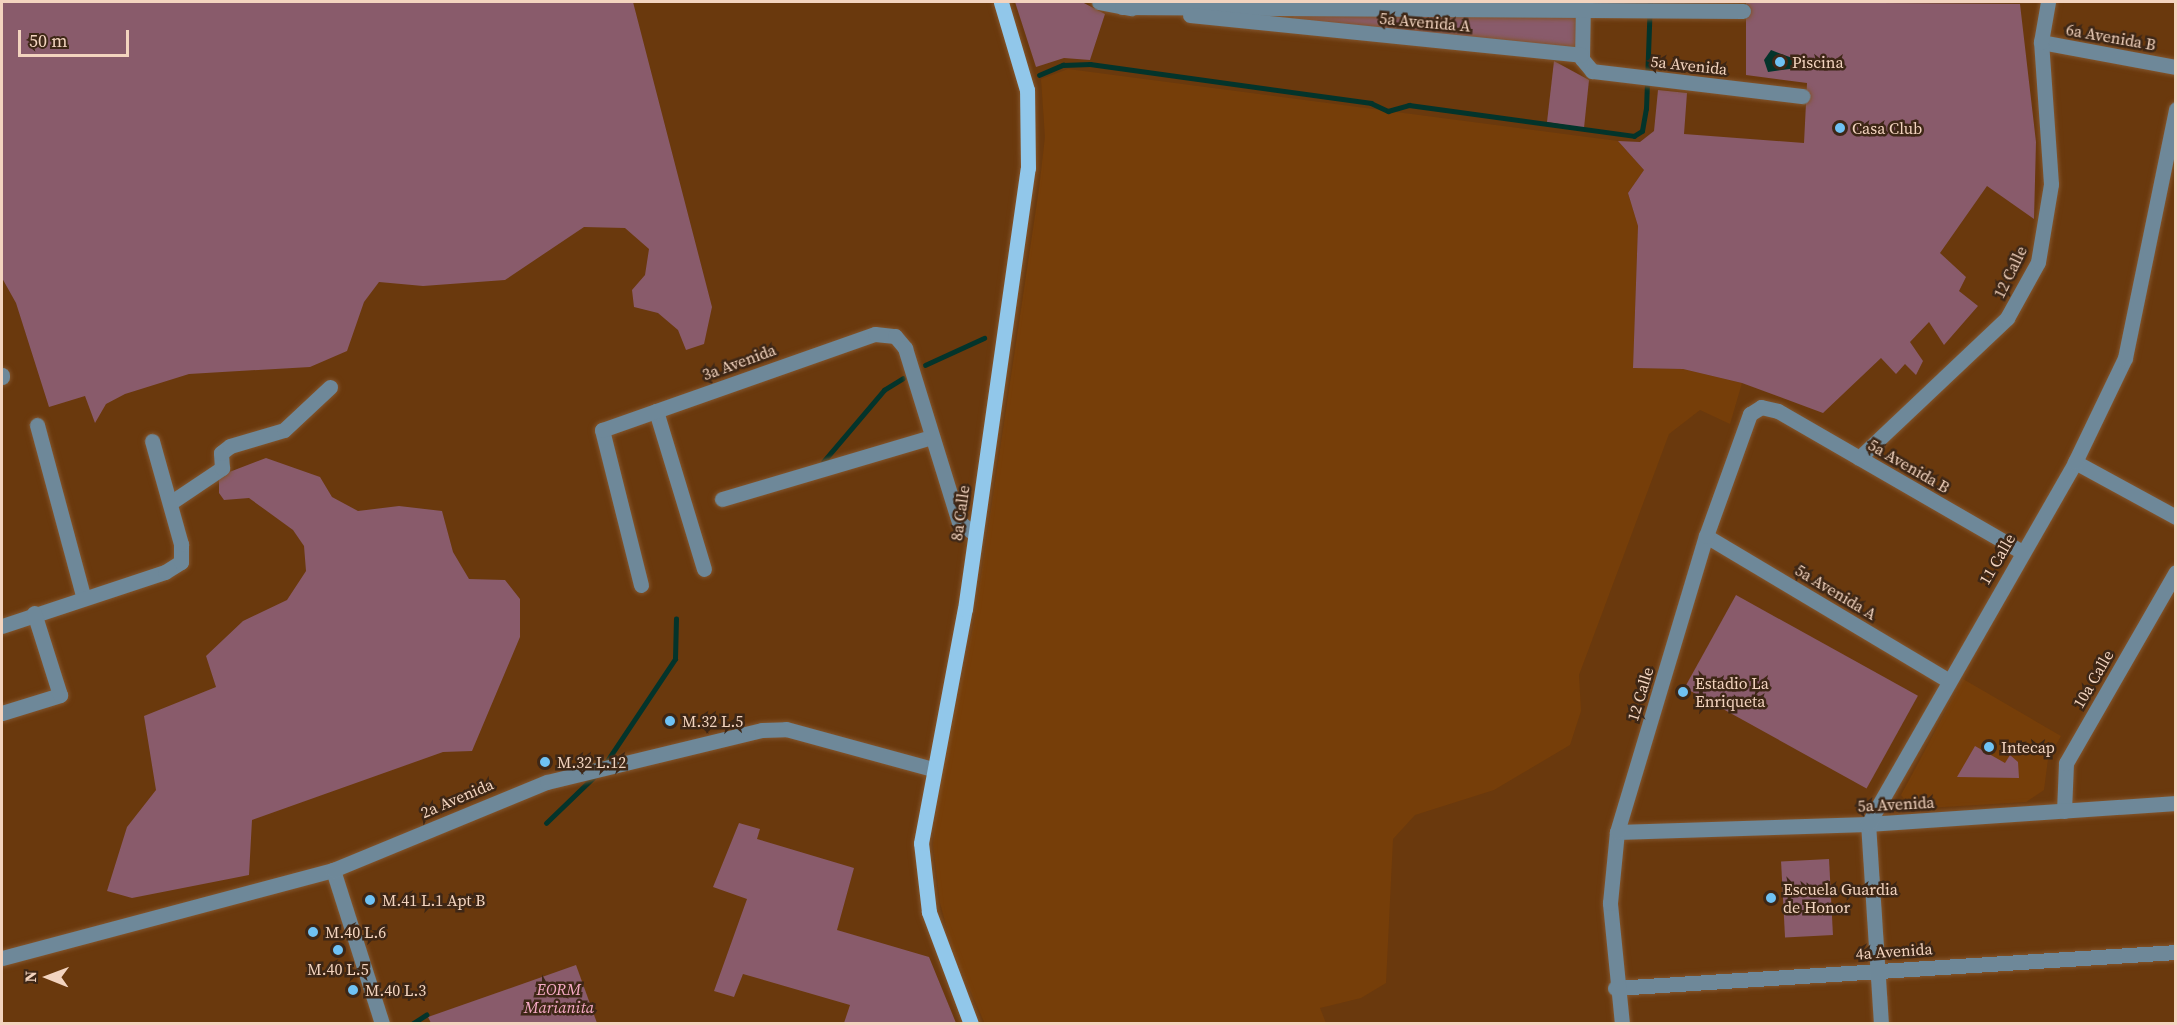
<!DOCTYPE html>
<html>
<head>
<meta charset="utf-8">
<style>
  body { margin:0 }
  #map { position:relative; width:2177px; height:1025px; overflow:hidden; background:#6a390d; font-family:"Source Serif 4",serif }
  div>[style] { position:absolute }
  .built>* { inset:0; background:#763e09 }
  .green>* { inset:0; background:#895b6b; transform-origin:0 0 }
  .water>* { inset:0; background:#03342b }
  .stream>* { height:4.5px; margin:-2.25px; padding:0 2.25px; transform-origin:2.25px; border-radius:2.25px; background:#03342b }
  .roads { filter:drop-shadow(0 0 2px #83552d) drop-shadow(0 0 2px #83552d) }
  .minor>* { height:15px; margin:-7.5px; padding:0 7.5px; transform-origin:7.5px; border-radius:7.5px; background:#6e8899 }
  .major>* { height:15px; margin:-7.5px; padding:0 7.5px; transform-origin:7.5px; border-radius:7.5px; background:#91c7ea }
  .dots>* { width:16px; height:16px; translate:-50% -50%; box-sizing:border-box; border:3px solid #3e2716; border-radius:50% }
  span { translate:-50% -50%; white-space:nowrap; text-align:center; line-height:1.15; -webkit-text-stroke:5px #3e2716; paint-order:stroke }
  .street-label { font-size:16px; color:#f3d4bf }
  .poi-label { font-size:16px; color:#f3d4bf }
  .left { translate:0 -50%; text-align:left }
  .park-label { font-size:16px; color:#f7abc6; font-style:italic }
  .frame { position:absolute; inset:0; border:3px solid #f3d4bf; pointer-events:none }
  .north { position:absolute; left:18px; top:947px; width:60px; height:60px; -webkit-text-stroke:4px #3e2716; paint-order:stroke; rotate:271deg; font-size:16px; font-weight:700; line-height:24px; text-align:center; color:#f3d4bf }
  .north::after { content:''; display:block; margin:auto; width:21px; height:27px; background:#f3d4bf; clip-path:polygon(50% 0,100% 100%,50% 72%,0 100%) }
  .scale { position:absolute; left:18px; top:30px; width:111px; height:27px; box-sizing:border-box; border:3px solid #f3d4bf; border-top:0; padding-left:8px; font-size:18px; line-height:21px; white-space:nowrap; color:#f3d4bf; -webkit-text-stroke:4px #3e2716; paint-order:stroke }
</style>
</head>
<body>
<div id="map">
  <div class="built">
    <i style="clip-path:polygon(1068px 69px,1618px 141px,1644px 170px,1628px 193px,1638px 226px,1633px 368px,1683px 369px,1742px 383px,1730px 424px,1700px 410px,1669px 434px,1579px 675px,1581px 711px,1570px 745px,1494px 790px,1415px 815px,1393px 839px,1386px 983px,1361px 998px,1320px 1008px,1326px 1023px,985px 1024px,954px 954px,940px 903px,933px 845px,938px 789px,974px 623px,1039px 189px,1045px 137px,1041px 79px)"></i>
    <i style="clip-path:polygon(1963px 679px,2061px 736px,2048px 759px,2044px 790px,2026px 802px,1912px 809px,1901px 795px)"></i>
  </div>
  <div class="green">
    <i style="clip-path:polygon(2px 2px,633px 2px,712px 307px,704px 344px,686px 350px,678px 330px,658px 313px,634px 307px,632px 290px,645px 275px,649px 249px,625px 228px,584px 227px,505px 280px,423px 286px,379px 282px,364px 302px,347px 351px,310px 367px,189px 374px,125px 394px,106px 404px,95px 423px,85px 396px,49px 407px,16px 303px,2px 278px)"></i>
    <i style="clip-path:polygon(1015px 2px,1082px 2px,1105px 14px,1090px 60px,1064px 58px,1036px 67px)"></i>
    <i style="clip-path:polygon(1746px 2px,2020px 4px,2036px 142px,2034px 219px,1987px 186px,1940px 253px,1966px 277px,1959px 291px,1978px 306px,1944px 345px,1929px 322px,1910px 342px,1923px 361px,1916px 375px,1905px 364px,1896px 374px,1881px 358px,1823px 413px,1742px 383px,1683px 369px,1633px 368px,1638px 226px,1628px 193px,1644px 170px,1618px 141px,1640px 142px,1654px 131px,1658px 90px,1687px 93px,1684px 134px,1804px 143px,1807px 83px,1746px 75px)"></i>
    <i style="clip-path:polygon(1294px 7px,1582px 8px,1581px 55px,1293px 28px)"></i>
    <i style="clip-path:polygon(1554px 61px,1589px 80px,1584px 128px,1547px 122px)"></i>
    <i style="clip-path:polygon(266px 458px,320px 477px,332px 497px,358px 511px,399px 506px,442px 511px,453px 552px,469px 579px,505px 580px,520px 599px,520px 637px,472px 751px,443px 752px,252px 820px,249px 875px,132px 898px,107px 891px,127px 827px,156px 790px,144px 716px,216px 687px,206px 656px,243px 621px,287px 600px,306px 571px,304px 546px,293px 530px,249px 498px,224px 500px,219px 493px,219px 476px)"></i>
    <i style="left:1736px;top:595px;width:208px;height:106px;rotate:29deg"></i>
    <i style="clip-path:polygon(1975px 746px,2005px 763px,2010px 755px,2018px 762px,2019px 778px,1957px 777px)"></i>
    <i style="clip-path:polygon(739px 823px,760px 829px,757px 839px,854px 868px,837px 930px,929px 957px,956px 1023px,844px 1023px,850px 1005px,743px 974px,734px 997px,714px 991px,747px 899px,713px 887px)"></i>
    <i style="left:1829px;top:859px;width:76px;height:48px;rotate:87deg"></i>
    <i style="clip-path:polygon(576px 965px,597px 1023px,431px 1023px,428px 1017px)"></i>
  </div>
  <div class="water">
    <i style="clip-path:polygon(1771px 50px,1795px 59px,1797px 68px,1768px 72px,1764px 60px)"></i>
  </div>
  <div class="stream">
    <i style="left:1039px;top:75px;width:26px;rotate:-23deg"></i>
    <i style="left:1063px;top:65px;width:27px;rotate:-2deg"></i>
    <i style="left:1090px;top:64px;width:284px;rotate:7.9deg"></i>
    <i style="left:1371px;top:103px;width:19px;rotate:25deg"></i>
    <i style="left:1388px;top:111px;width:22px;rotate:-16deg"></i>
    <i style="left:1409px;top:105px;width:227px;rotate:7.8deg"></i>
    <i style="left:1634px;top:136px;width:9px;rotate:-32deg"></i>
    <i style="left:1642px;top:131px;width:22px;rotate:-80deg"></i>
    <i style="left:1646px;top:109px;width:107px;rotate:-87.9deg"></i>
    <i style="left:925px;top:365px;width:65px;rotate:-24.6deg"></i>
    <i style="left:823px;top:462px;width:94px;rotate:-49.7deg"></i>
    <i style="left:884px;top:390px;width:22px;rotate:-32deg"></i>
    <i style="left:605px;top:764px;width:126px;rotate:-56.3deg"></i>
    <i style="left:675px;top:659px;width:40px;rotate:-88.6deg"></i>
    <i style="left:546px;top:823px;width:72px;rotate:-43.9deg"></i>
    <i style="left:412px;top:1024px;width:17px;rotate:-33deg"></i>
  </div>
  <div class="roads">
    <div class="minor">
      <i style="left:1099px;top:2px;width:33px;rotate:11deg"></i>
      <i style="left:1583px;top:2px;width:57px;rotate:91deg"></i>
      <i style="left:1582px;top:59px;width:16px;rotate:50deg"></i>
      <i style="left:1592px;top:71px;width:212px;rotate:6.8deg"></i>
      <i style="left:1122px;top:7px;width:621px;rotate:0.37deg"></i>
      <i style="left:1190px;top:15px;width:393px;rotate:5.8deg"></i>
      <i style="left:2041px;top:42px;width:137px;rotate:10.5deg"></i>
      <i style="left:2px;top:375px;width:2px;rotate:90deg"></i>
      <i style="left:656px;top:411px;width:165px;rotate:73.1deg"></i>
      <i style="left:37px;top:425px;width:177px;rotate:74.9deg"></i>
      <i style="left:1859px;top:458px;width:204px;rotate:-43.4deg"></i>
      <i style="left:2007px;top:318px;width:64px;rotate:-61deg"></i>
      <i style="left:2038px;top:262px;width:79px;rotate:-80.5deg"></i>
      <i style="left:2051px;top:184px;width:142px;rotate:-94deg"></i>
      <i style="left:2041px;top:42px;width:41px;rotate:-80.1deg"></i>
      <i style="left:2075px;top:462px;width:115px;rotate:28.6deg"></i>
      <i style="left:722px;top:499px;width:218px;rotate:-16.5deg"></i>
      <i style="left:170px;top:503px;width:63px;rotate:-33.9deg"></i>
      <i style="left:222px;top:468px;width:15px;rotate:-94deg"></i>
      <i style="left:221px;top:453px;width:11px;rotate:-38deg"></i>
      <i style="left:230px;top:446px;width:56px;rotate:-16.5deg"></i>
      <i style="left:284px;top:430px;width:63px;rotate:-43.1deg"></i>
      <i style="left:1706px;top:536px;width:282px;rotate:30.8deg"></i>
      <i style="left:641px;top:585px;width:160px;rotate:-104.1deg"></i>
      <i style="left:602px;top:430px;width:289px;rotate:-19.4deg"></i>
      <i style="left:875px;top:334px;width:20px;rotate:6deg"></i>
      <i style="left:895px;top:336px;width:16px;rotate:50deg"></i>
      <i style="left:905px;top:348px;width:182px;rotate:72.8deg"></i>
      <i style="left:959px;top:522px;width:20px;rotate:37deg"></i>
      <i style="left:2px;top:626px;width:172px;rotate:-18.3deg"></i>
      <i style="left:165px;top:572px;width:19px;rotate:-32deg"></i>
      <i style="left:181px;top:562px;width:18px;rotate:-90deg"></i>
      <i style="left:181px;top:544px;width:107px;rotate:-105.7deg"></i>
      <i style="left:2px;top:713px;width:61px;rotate:-17.2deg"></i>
      <i style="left:60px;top:695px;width:86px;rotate:-107.6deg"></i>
      <i style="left:2064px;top:811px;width:48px;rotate:-87.6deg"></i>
      <i style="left:2066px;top:763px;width:220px;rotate:-60.1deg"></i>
      <i style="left:1617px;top:832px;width:251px;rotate:-1.8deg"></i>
      <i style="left:1868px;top:824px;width:309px;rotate:-3.9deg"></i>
      <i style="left:333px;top:870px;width:162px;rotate:72.3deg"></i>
      <i style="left:2px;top:958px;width:342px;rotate:-14.9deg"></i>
      <i style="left:333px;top:870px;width:231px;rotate:-22.4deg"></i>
      <i style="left:547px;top:782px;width:221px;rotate:-13.6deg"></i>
      <i style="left:762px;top:730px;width:24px;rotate:-2deg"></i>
      <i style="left:786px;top:729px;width:151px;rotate:15.3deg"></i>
      <i style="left:1615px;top:988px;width:562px;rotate:-3.67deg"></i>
      <i style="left:1622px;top:1024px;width:122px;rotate:-95.7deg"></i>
      <i style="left:1610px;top:903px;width:71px;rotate:-84.4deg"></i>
      <i style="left:1617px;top:832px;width:309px;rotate:-73.3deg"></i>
      <i style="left:1706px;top:536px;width:130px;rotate:-70.2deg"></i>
      <i style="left:1750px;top:414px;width:13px;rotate:-32deg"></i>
      <i style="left:1761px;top:407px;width:17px;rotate:13deg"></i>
      <i style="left:1778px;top:411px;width:282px;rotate:30deg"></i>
      <i style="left:1881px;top:1024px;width:200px;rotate:-93.7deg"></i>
      <i style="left:1868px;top:824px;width:417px;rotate:-60.2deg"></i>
      <i style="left:2075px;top:462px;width:115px;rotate:-64.3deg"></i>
      <i style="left:2125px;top:358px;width:254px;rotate:-78.4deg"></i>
    </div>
    <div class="major">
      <i style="left:971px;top:1024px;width:120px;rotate:-110.6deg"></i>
      <i style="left:929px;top:912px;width:69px;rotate:-96.6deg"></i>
      <i style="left:921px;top:843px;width:238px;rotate:-79.4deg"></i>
      <i style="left:965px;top:609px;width:445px;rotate:-81.9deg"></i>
      <i style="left:1028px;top:168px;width:78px;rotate:-90.7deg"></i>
      <i style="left:1027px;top:90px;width:92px;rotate:-106.5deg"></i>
    </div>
  </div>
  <div class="dots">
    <i style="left:1780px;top:62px;background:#6fc2f4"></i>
    <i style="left:1840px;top:128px;background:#6fc2f4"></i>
    <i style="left:1683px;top:692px;background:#6fc2f4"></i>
    <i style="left:670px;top:721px;background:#6fc2f4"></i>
    <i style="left:1989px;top:747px;background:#6fc2f4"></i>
    <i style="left:545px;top:762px;background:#6fc2f4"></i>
    <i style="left:1771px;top:898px;background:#6fc2f4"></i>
    <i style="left:370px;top:900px;background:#6fc2f4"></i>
    <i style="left:313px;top:932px;background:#6fc2f4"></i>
    <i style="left:338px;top:950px;background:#6fc2f4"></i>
    <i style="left:353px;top:990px;background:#6fc2f4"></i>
  </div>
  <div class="street-label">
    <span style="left:1425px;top:22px;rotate:5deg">5a Avenida A</span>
    <span style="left:2111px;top:37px;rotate:10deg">6a Avenida B</span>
    <span style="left:1689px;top:65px;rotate:6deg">5a Avenida</span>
    <span style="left:2010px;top:272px;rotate:-64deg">12 Calle</span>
    <span style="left:739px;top:362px;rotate:-20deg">3a Avenida</span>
    <span style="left:1909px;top:466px;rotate:30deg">5a Avenida B</span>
    <span style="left:960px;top:513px;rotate:-82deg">8a Calle</span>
    <span style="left:1997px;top:559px;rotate:-60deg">11 Calle</span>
    <span style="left:1836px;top:592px;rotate:31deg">5a Avenida A</span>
    <span style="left:2093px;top:679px;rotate:-60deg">10a Calle</span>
    <span style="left:1640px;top:694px;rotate:-73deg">12 Calle</span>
    <span style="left:457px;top:798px;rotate:-23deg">2a Avenida</span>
    <span style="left:1896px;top:804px;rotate:-3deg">5a Avenida</span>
    <span style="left:1894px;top:951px;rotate:-4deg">4a Avenida</span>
  </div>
  <div class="poi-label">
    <span class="left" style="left:1792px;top:62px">Piscina</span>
    <span class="left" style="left:1852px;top:128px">Casa Club</span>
    <span class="left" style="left:1695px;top:692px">Estadio La<br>Enriqueta</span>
    <span class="left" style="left:682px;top:721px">M.32 L.5</span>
    <span class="left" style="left:2001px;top:747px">Intecap</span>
    <span class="left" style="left:557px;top:762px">M.32 L.12</span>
    <span class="left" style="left:1783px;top:898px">Escuela Guardia<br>de Honor</span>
    <span class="left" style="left:382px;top:900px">M.41 L.1 Apt B</span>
    <span class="left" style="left:325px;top:932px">M.40 L.6</span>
    <span style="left:338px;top:969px">M.40 L.5</span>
    <span class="left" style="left:365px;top:990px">M.40 L.3</span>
  </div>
  <div class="park-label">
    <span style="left:559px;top:998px">EORM<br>Marianita</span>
  </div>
  <div class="frame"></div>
  <div class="north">N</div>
  <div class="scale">50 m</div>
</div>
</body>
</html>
